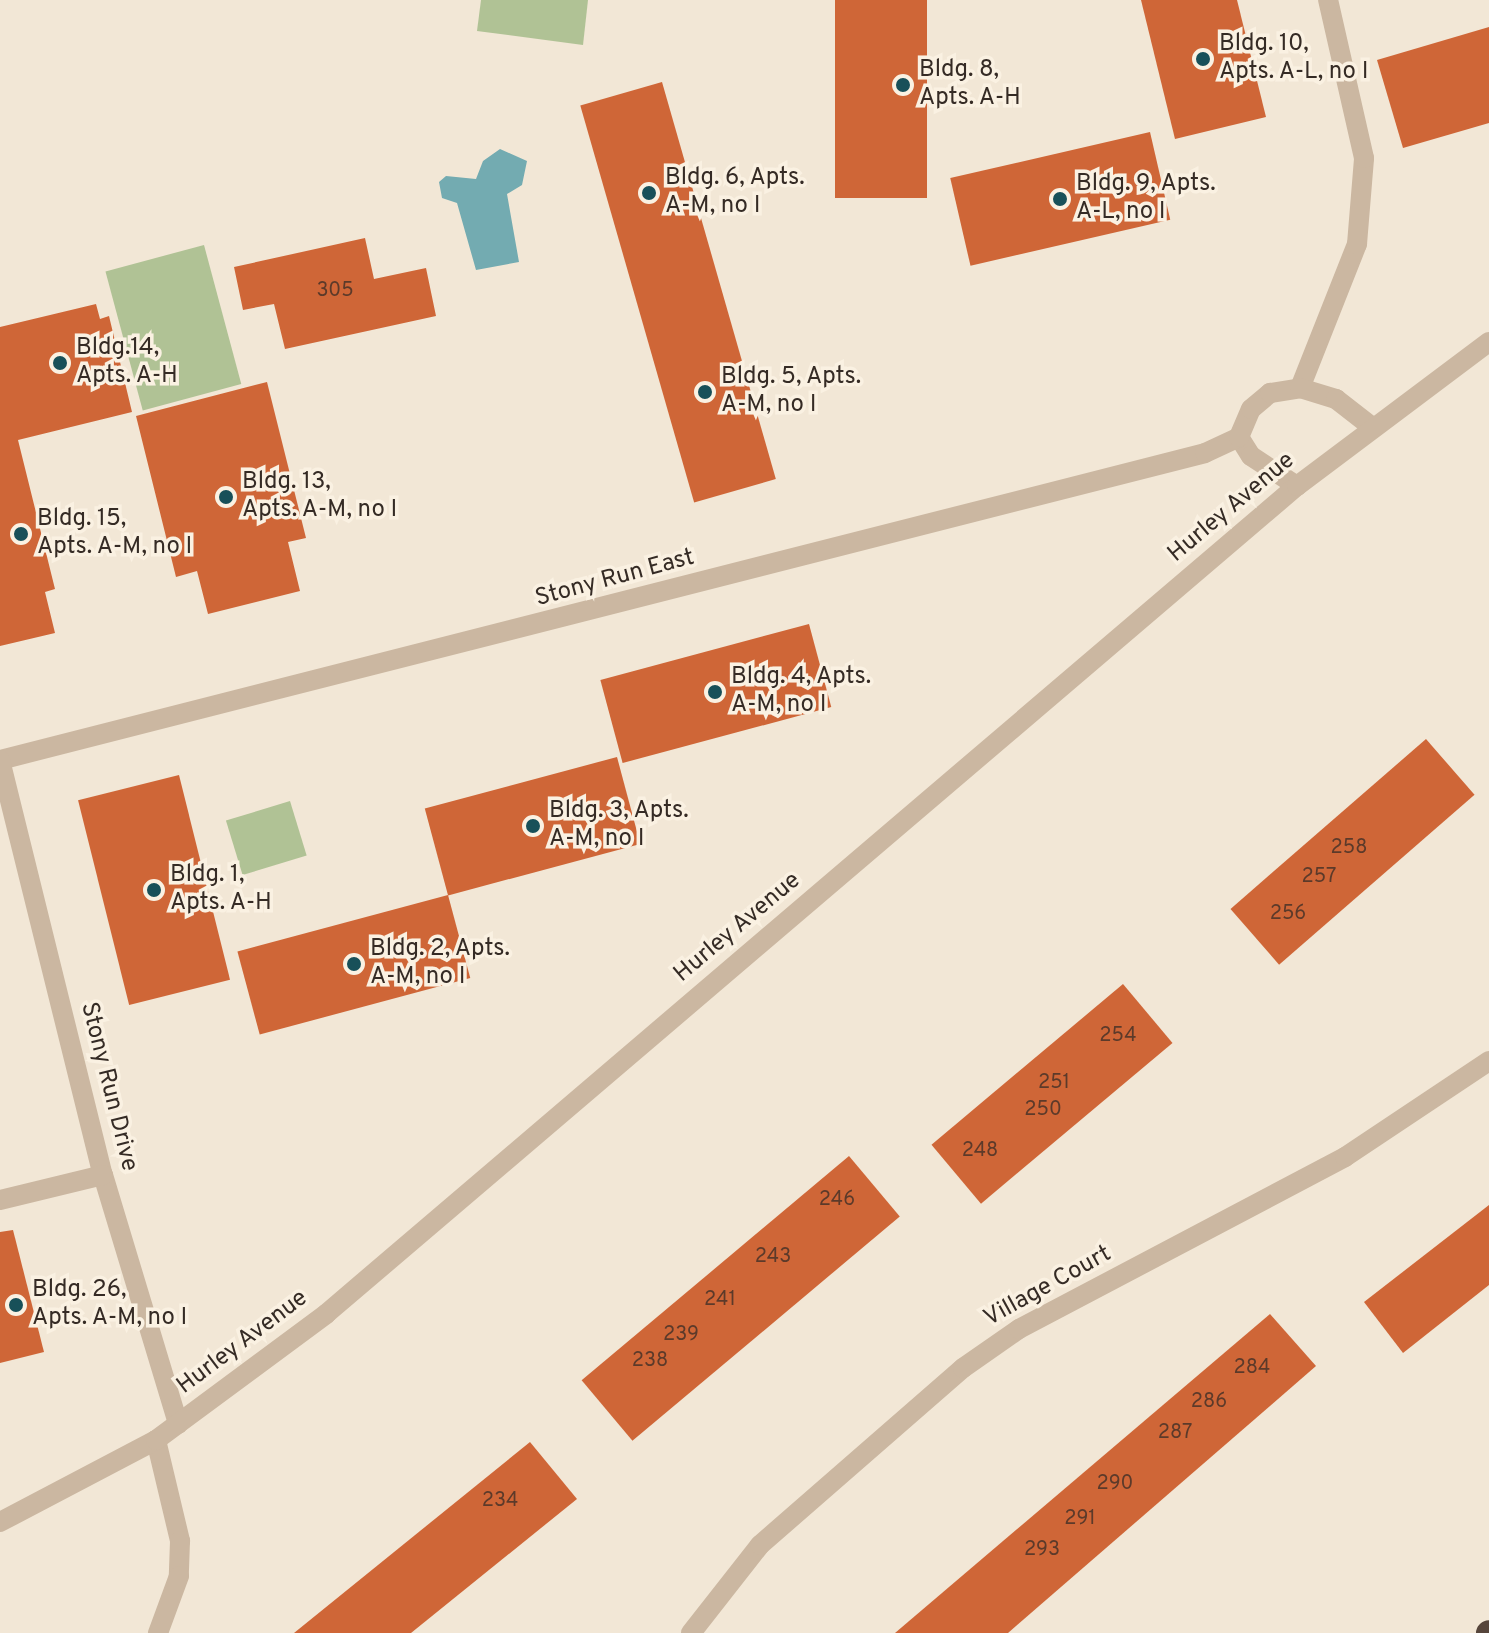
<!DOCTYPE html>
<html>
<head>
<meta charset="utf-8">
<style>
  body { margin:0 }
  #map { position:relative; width:1489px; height:1633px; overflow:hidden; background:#f2e7d6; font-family:Overpass,sans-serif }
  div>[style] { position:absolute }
  .green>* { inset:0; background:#b0c295; transform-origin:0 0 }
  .water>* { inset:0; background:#73abb1 }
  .building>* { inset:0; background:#cf6637; transform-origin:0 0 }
  .service>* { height:20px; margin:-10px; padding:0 10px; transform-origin:10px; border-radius:10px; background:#cbb7a1 }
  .tertiary>* { height:20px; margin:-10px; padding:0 10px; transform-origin:10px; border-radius:10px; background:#cbb7a1 }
  .motorway>* { height:24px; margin:-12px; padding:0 12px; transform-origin:12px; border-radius:12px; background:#56453b }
  .dots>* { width:22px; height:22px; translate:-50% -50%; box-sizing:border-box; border:4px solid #faf1e2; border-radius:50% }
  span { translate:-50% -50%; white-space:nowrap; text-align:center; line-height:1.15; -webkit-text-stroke:7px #faf1e2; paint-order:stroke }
  .number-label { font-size:20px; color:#5c3a2a }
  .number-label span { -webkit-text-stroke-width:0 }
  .poi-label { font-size:24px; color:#352b25 }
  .left { translate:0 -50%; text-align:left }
  .street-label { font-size:24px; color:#352b25 }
</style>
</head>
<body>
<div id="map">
  <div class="green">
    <i style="clip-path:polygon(481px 0,588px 0,583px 45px,477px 31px)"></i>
    <i style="left:204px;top:245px;width:144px;height:102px;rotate:75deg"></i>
    <i style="left:290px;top:801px;width:57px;height:67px;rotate:73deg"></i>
  </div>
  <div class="water">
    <i style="clip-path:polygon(500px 149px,527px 161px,522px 185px,507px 194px,519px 262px,476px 270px,457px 203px,442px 198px,439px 182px,446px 176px,476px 179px,483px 161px)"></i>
  </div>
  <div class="building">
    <i style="left:835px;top:0;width:92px;height:198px"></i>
    <i style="clip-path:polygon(1141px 0,1237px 0,1266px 117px,1175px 139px)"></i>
    <i style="clip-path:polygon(1489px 27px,1489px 123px,1403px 148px,1377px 60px)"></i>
    <i style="left:662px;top:82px;width:413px;height:85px;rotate:74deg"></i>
    <i style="left:1150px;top:132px;width:90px;height:205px;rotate:77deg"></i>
    <i style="clip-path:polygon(365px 238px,374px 279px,426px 268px,436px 316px,285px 349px,274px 304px,243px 310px,234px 267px)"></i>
    <i style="clip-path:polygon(96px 304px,100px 319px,109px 316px,132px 412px,18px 440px,55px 589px,45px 592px,55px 633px,0 646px,0 327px)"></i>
    <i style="clip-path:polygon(267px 382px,306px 538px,288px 542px,300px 591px,208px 614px,197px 571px,176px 577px,136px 416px)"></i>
    <i style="left:809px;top:624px;width:86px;height:216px;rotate:75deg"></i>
    <i style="left:1426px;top:739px;width:74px;height:259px;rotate:49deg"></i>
    <i style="left:617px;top:757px;width:90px;height:199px;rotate:75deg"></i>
    <i style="left:179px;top:775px;width:211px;height:104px;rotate:76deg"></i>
    <i style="left:448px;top:895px;width:86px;height:218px;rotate:75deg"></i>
    <i style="left:1123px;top:984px;width:77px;height:250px;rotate:50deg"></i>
    <i style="left:849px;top:1156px;width:79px;height:349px;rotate:50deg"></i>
    <i style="clip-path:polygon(1489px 1205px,1489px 1285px,1403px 1353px,1364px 1302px)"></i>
    <i style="clip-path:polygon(13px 1230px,44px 1352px,0 1363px,0 1232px)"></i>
    <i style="clip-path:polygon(1270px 1314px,1316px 1366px,1008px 1633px,895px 1633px)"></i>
    <i style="clip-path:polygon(530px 1442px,577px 1499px,411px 1633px,294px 1633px)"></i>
  </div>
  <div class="service">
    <i style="left:1300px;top:388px;width:155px;rotate:-68.4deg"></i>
    <i style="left:1357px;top:244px;width:86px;rotate:-85.3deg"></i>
    <i style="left:1364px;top:158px;width:162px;rotate:-102.8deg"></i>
    <i style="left:1239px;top:437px;width:22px;rotate:58deg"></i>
    <i style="left:1251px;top:456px;width:55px;rotate:33.1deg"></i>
    <i style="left:0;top:760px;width:1243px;rotate:-14.29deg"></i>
    <i style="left:1205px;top:453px;width:38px;rotate:-25deg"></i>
    <i style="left:1239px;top:437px;width:30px;rotate:-67deg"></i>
    <i style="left:1251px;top:409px;width:25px;rotate:-40deg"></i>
    <i style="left:1270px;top:393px;width:30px;rotate:-9deg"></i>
    <i style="left:1300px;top:388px;width:38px;rotate:17deg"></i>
    <i style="left:1336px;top:399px;width:46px;rotate:37.9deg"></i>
    <i style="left:0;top:760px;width:428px;rotate:76.1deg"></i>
    <i style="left:103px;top:1175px;width:260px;rotate:73.2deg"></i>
    <i style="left:0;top:1200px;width:106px;rotate:-13.6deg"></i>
    <i style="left:156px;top:1440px;width:104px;rotate:76.6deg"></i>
    <i style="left:180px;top:1541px;width:35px;rotate:92deg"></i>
    <i style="left:179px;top:1576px;width:61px;rotate:110.2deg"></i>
    <i style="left:691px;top:1633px;width:112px;rotate:-51.9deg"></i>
    <i style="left:760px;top:1545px;width:269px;rotate:-41.1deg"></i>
    <i style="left:963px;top:1368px;width:68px;rotate:-34.9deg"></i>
    <i style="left:1019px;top:1329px;width:369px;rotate:-27.8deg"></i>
    <i style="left:1345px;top:1157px;width:173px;rotate:-33.7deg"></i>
  </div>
  <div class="tertiary">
    <i style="left:0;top:1522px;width:176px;rotate:-27.7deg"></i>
    <i style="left:156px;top:1440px;width:212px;rotate:-36.5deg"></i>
    <i style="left:326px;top:1314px;width:1276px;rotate:-40.46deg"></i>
    <i style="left:1297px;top:486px;width:240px;rotate:-36.9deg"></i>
  </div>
  <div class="motorway">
    <i style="left:1488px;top:1633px;width:1px;rotate:-45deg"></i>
  </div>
  <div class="dots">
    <i style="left:1203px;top:59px;background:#185059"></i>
    <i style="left:903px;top:85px;background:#185059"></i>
    <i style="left:649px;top:193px;background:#185059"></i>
    <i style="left:1060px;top:199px;background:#185059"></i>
    <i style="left:60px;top:363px;background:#185059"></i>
    <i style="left:705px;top:392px;background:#185059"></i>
    <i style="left:226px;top:497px;background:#185059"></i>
    <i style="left:21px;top:534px;background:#185059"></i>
    <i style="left:715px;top:692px;background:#185059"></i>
    <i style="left:533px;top:826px;background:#185059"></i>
    <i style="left:154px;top:890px;background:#185059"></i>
    <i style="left:354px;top:964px;background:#185059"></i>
    <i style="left:16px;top:1305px;background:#185059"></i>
  </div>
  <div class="number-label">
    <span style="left:335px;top:291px">305</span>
    <span style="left:1349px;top:848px">258</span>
    <span style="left:1319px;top:877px">257</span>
    <span style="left:1288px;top:914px">256</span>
    <span style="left:1118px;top:1036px">254</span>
    <span style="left:1054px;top:1083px">251</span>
    <span style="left:1043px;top:1110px">250</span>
    <span style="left:980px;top:1151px">248</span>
    <span style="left:837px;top:1200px">246</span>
    <span style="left:773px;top:1257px">243</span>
    <span style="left:720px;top:1300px">241</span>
    <span style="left:681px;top:1335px">239</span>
    <span style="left:650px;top:1361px">238</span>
    <span style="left:1252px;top:1368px">284</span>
    <span style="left:1209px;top:1402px">286</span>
    <span style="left:1175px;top:1433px">287</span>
    <span style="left:1115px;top:1484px">290</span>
    <span style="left:500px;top:1501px">234</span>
    <span style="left:1080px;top:1519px">291</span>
    <span style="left:1042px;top:1550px">293</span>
  </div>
  <div class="poi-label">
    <span class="left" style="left:1219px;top:59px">Bldg. 10,<br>Apts. A-L, no I</span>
    <span class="left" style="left:919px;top:85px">Bldg. 8,<br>Apts. A-H</span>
    <span class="left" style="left:665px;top:193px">Bldg. 6, Apts.<br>A-M, no I</span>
    <span class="left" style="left:1076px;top:199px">Bldg. 9, Apts.<br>A-L, no I</span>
    <span class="left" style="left:76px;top:363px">Bldg.14,<br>Apts. A-H</span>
    <span class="left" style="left:721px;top:392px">Bldg. 5, Apts.<br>A-M, no I</span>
    <span class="left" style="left:242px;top:497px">Bldg. 13,<br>Apts. A-M, no I</span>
    <span class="left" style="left:37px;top:534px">Bldg. 15,<br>Apts. A-M, no I</span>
    <span class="left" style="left:731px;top:692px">Bldg. 4, Apts.<br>A-M, no I</span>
    <span class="left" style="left:549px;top:826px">Bldg. 3, Apts.<br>A-M, no I</span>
    <span class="left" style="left:170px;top:890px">Bldg. 1,<br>Apts. A-H</span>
    <span class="left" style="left:370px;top:964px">Bldg. 2, Apts.<br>A-M, no I</span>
    <span class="left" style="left:32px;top:1305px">Bldg. 26,<br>Apts. A-M, no I</span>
  </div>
  <div class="street-label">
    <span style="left:1232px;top:508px;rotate:-40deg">Hurley Avenue</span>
    <span style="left:615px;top:579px;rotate:-15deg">Stony Run East</span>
    <span style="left:738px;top:928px;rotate:-40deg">Hurley Avenue</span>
    <span style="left:108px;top:1087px;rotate:76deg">Stony Run Drive</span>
    <span style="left:1048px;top:1287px;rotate:-29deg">Village Court</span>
    <span style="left:243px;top:1343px;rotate:-37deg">Hurley Avenue</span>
  </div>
</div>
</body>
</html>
